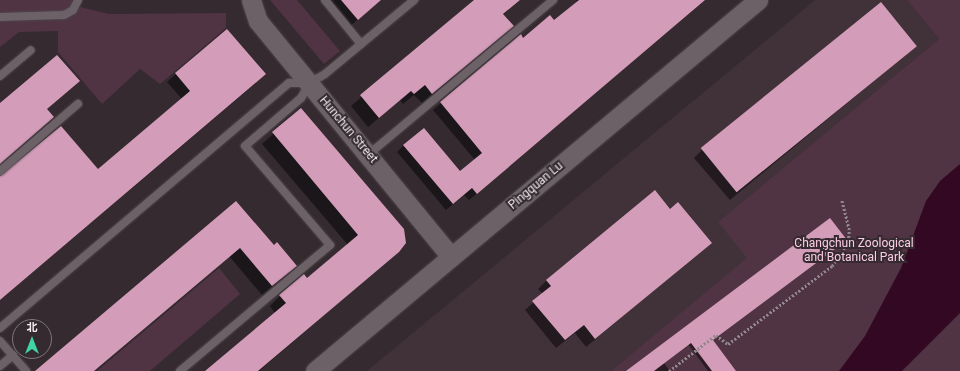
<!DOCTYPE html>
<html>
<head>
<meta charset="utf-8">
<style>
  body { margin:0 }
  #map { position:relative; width:960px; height:371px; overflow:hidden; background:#342a2f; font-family:Roboto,"Noto Sans SC",sans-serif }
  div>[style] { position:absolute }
  .built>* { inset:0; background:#413139 }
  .green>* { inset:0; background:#513444 }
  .water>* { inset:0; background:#330823 }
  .shadow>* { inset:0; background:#0007 }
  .building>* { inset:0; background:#d39cb9; transform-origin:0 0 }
  .path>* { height:2.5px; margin-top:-1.25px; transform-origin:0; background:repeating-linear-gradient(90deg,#90888c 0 2px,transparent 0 4px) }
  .roads { filter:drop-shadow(0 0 1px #4f464b) drop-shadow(0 0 1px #4f464b) }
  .service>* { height:8px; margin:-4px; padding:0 4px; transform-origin:4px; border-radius:4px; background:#6c6167 }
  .tertiary>* { height:19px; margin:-9.5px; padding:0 9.5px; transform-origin:9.5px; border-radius:9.5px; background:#6c6167 }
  span { translate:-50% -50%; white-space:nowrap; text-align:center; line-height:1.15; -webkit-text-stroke:4px #342a2f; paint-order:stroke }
  .street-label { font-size:12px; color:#f2ebee }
  .park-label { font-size:12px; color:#fdcde6 }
  .north { position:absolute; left:12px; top:319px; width:40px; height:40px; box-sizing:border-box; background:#342a2f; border:1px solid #80777b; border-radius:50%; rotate:0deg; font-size:11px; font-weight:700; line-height:16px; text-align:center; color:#f2ebee }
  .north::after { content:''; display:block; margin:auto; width:14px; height:18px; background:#40d4a2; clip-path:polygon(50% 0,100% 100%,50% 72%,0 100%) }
</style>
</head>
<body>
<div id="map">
  <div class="built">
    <i style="clip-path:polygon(815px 0,907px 0,939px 39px,718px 222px,748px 258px,611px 371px,367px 371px)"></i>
  </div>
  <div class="green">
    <i style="clip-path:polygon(0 0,73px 0,70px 7px,63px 11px,0 13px)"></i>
    <i style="clip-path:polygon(270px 0,297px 0,340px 51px,324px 64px)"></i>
    <i style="clip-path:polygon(907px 0,960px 0,960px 371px,611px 371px,747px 258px,718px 222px,939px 39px)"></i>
    <i style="clip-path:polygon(80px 7px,109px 14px,226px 13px,226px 28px,160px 84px,140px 69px,102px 104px,58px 52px,58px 31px,19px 32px,0 47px,0 21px,57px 20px,75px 14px)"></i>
    <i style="clip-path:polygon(219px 268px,240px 294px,150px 371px,97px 371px)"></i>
  </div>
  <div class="water">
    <i style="clip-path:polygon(960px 164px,960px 313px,902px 371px,839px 371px,865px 336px,901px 268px,926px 201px,940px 181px)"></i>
  </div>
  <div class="shadow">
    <i style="clip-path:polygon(326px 0,381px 0,349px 27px)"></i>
    <i style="clip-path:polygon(476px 0,520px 0,503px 15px,512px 26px,422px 103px,414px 95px,403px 104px,400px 100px,368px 127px,351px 106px)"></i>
    <i style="clip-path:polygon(576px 0,696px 0,692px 11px,469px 200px,464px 195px,446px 210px,397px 152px,404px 145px,460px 173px,475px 160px,433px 110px,520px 36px,523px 39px,554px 22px,578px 2px)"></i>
    <i style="clip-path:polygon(916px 46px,730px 200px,694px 158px,703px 149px)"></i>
    <i style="clip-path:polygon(176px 74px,256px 83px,0 300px,0 177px,98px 170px,182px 99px,167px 82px)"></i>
    <i style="clip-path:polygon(301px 109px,399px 251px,259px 371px,207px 371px,275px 313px,270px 306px,280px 296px,307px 279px,348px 245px,262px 144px)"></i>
    <i style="clip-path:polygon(236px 203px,274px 247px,296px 266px,286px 275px,262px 295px,229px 256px,94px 371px,37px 371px)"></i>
    <i style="clip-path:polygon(670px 210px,710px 243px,586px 347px,575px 333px,556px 348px,525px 310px,543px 294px,538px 289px,547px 280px)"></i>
    <i style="clip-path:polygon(830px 219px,712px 341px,734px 371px,708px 371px,688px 344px,664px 363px,670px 371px,628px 371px)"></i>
  </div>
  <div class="building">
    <i style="clip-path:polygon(341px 0,381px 0,358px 20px)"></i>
    <i style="clip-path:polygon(474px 0,520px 0,503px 14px,514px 26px,432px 94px,425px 85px,414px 94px,411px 91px,379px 118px,360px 95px)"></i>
    <i style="clip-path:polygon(579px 0,705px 0,477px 194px,472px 188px,453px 204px,403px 145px,424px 128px,460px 171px,482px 153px,440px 102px,521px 34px,523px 38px,550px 15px,554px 20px)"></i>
    <i style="left:881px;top:2px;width:57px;height:232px;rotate:51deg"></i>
    <i style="clip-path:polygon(227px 29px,266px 74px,0 300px,0 176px,61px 126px,98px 169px,190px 91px,175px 73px)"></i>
    <i style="clip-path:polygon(57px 55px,80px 81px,47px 109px,54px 117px,0 164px,0 103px)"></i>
    <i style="clip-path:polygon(301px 108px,404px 229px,406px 243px,399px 252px,258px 371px,205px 371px,286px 303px,279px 295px,304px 274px,307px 278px,358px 235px,272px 132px)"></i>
    <i style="clip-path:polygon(655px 190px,670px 209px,678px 202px,712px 243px,595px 339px,584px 325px,565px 340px,532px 301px,551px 286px,546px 280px)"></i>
    <i style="clip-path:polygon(236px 201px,274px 245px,277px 242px,297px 266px,272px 286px,240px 248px,94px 371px,35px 371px)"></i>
    <i style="clip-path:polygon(830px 218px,847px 240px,713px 340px,736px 371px,712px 371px,691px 343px,654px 371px,626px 371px)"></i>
  </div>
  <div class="path">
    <i style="left:669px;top:371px;width:59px;rotate:-37.5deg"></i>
    <i style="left:716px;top:335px;width:15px;rotate:37deg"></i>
    <i style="left:728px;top:344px;width:130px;rotate:-36.9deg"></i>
    <i style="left:832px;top:266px;width:29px;rotate:-56deg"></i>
    <i style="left:848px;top:242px;width:12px;rotate:-85deg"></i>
    <i style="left:849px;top:230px;width:32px;rotate:-104deg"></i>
  </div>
  <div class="roads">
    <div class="service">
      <i style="left:325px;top:0;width:57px;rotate:50.7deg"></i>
      <i style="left:0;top:17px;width:64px;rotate:-1.8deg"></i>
      <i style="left:64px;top:15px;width:10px;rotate:-29deg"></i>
      <i style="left:73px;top:10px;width:11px;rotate:-63deg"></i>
      <i style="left:0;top:76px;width:40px;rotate:-40deg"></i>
      <i style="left:369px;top:154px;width:240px;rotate:-39.9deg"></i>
      <i style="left:0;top:171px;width:103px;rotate:-40.7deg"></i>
      <i style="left:0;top:328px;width:379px;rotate:-40.3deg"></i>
      <i style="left:289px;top:83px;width:20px"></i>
      <i style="left:309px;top:83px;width:18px;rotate:-29deg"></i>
      <i style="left:325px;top:74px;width:116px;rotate:-39.7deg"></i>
      <i style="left:0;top:341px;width:40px;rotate:49deg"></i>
      <i style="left:0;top:366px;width:17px;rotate:-40deg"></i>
      <i style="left:180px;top:371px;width:196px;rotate:-40deg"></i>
      <i style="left:330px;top:245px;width:130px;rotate:-130.6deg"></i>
      <i style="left:245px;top:146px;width:74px;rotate:-40.6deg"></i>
      <i style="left:301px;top:98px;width:16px;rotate:-60deg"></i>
    </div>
    <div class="tertiary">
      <i style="left:251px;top:0;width:22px;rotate:72deg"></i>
      <i style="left:258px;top:21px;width:305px;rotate:50.7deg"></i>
      <i style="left:315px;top:371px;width:578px;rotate:-39.95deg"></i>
    </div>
  </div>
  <div class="street-label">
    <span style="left:348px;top:130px;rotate:50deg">Hunchun Street</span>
    <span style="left:536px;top:186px;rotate:-40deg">Pingquan Lu</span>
  </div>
  <div class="park-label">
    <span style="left:854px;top:251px">Changchun Zoological<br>and Botanical Park</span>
  </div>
  <div class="north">北</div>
</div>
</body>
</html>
